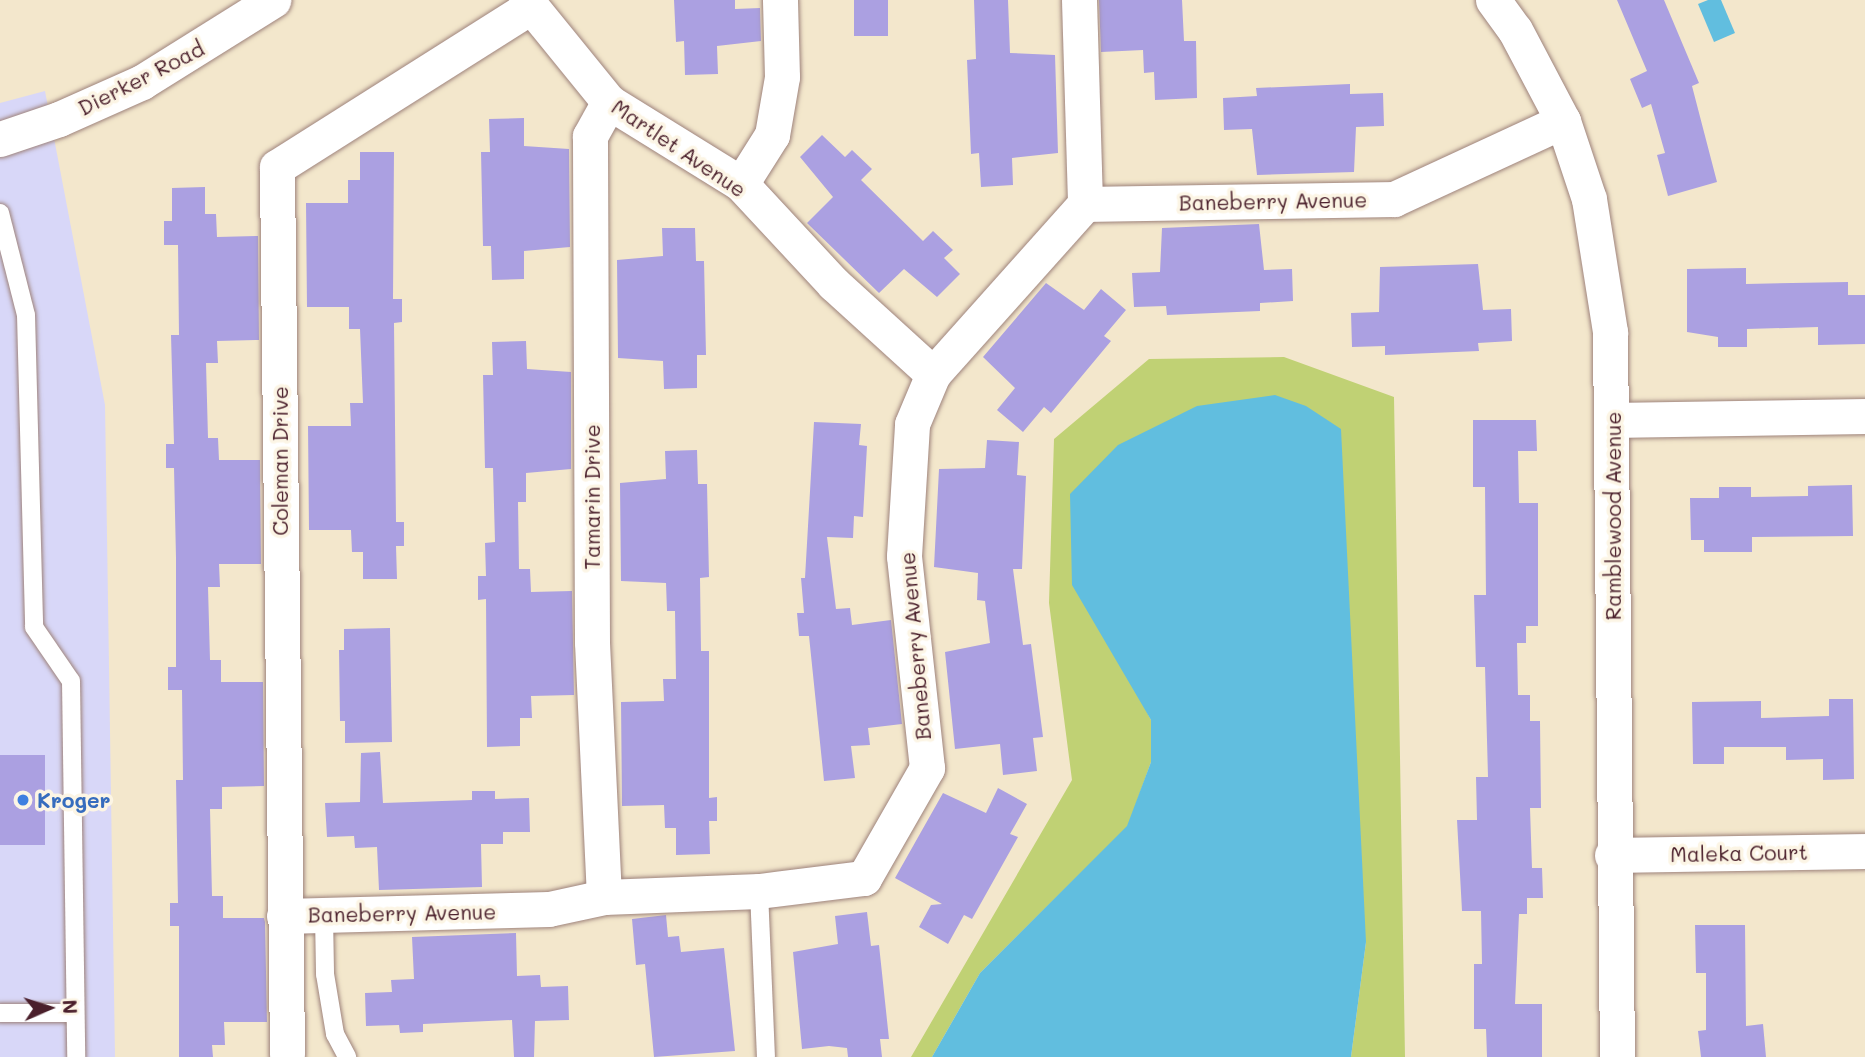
<!DOCTYPE html>
<html>
<head>
<meta charset="utf-8">
<style>
  body { margin:0 }
  #map { position:relative; width:1865px; height:1057px; overflow:hidden; background:#f3e7cc; font-family:Mali,sans-serif }
  div>[style] { position:absolute }
  .built>* { inset:0; background:#d8d7f8 }
  .green>* { inset:0; background:#c0d174 }
  .water>* { inset:0; background:#61bedf }
  .building>* { inset:0; background:#aba0e1; transform-origin:0 0 }
  .roads { filter:drop-shadow(0 0 2px #9e837c) drop-shadow(0 0 2px #9e837c) }
  .lane>* { height:18px; margin:-9px; padding:0 9px; transform-origin:9px; border-radius:9px; background:#fff }
  .street>* { height:35px; margin:-17.5px; padding:0 17.5px; transform-origin:17.5px; border-radius:17.5px; background:#fff }
  .dots>* { width:19px; height:19px; translate:-50% -50%; box-sizing:border-box; border:4px solid #fcf5e5; border-radius:50% }
  span { translate:-50% -50%; white-space:nowrap; text-align:center; line-height:1.15; -webkit-text-stroke:7px #fcf5e5; paint-order:stroke }
  .street-label { font-size:21px; color:#4a1f2b }
  .shop-label { font-size:21px; color:#366cbe; font-weight:700 }
  .left { translate:0 -50%; text-align:left }
  .north { position:absolute; left:14px; top:973px; width:70px; height:70px; -webkit-text-stroke:5px #fcf5e5; paint-order:stroke; rotate:87deg; font-size:19px; font-weight:700; line-height:28px; text-align:center; color:#4a1f2b }
  .north::after { content:''; display:block; margin:auto; width:24px; height:32px; background:#4a1f2b; clip-path:polygon(50% 0,100% 100%,50% 72%,0 100%) }
</style>
</head>
<body>
<div id="map">
  <div class="built">
    <i style="clip-path:polygon(45px 91px,105px 405px,115px 1057px,0 1057px,0 103px)"></i>
  </div>
  <div class="green">
    <i style="clip-path:polygon(1284px 357px,1394px 397px,1405px 1057px,1351px 1057px,1366px 942px,1123px 666px,1151px 720px,1151px 762px,1128px 826px,980px 973px,932px 1057px,911px 1057px,1072px 780px,1049px 603px,1054px 439px,1149px 359px)"></i>
  </div>
  <div class="water">
    <i style="clip-path:polygon(1708px 0,1721px 0,1735px 33px,1714px 42px,1698px 4px)"></i>
    <i style="clip-path:polygon(1275px 395px,1306px 406px,1341px 429px,1366px 942px,1351px 1057px,932px 1057px,980px 973px,1127px 826px,1151px 762px,1151px 720px,1072px 585px,1070px 494px,1118px 445px,1197px 406px)"></i>
  </div>
  <div class="building">
    <i style="clip-path:polygon(674px 0,735px 0,735px 9px,760px 8px,761px 41px,717px 46px,718px 74px,685px 75px,684px 41px,676px 42px)"></i>
    <i style="left:854px;top:0;width:34px;height:36px"></i>
    <i style="clip-path:polygon(974px 0,1008px 0,1010px 53px,1055px 55px,1058px 153px,1012px 158px,1013px 185px,981px 187px,979px 153px,971px 154px,967px 60px,976px 59px)"></i>
    <i style="clip-path:polygon(1099px 0,1182px 0,1184px 41px,1196px 41px,1197px 98px,1155px 100px,1154px 72px,1144px 73px,1143px 50px,1101px 52px)"></i>
    <i style="clip-path:polygon(1617px 0,1664px 0,1699px 83px,1692px 86px,1717px 182px,1668px 196px,1657px 155px,1665px 153px,1651px 104px,1642px 108px,1630px 79px,1647px 71px)"></i>
    <i style="clip-path:polygon(1350px 84px,1350px 94px,1383px 93px,1384px 126px,1356px 127px,1354px 172px,1257px 175px,1252px 129px,1224px 130px,1223px 98px,1257px 96px,1256px 88px)"></i>
    <i style="clip-path:polygon(524px 118px,524px 146px,569px 149px,570px 247px,524px 251px,524px 279px,492px 280px,491px 246px,483px 246px,481px 152px,490px 152px,489px 119px)"></i>
    <i style="clip-path:polygon(822px 135px,845px 157px,852px 150px,872px 169px,861px 180px,923px 241px,933px 231px,953px 250px,944px 258px,960px 274px,937px 297px,904px 269px,879px 293px,807px 223px,833px 197px,800px 157px)"></i>
    <i style="clip-path:polygon(360px 152px,394px 152px,393px 299px,402px 299px,402px 322px,394px 323px,396px 522px,404px 522px,404px 546px,396px 546px,397px 579px,363px 579px,363px 552px,352px 552px,351px 530px,309px 530px,308px 426px,351px 426px,350px 403px,363px 403px,360px 329px,349px 329px,349px 307px,307px 307px,306px 203px,348px 203px,348px 180px,360px 180px)"></i>
    <i style="clip-path:polygon(205px 187px,205px 214px,216px 214px,217px 237px,258px 236px,259px 340px,217px 341px,218px 363px,206px 363px,208px 438px,218px 438px,219px 460px,260px 460px,261px 564px,219px 564px,220px 587px,208px 587px,210px 660px,221px 660px,221px 682px,263px 682px,264px 786px,222px 787px,222px 809px,210px 809px,212px 896px,223px 896px,223px 918px,264px 918px,265px 922px,267px 1022px,224px 1022px,225px 1045px,212px 1045px,213px 1057px,179px 1057px,179px 926px,170px 926px,170px 903px,178px 903px,176px 780px,183px 780px,182px 690px,168px 690px,168px 667px,176px 667px,176px 558px,174px 468px,166px 468px,166px 444px,174px 444px,171px 335px,179px 335px,178px 245px,164px 245px,164px 221px,172px 221px,172px 188px)"></i>
    <i style="clip-path:polygon(1259px 224px,1264px 270px,1292px 269px,1293px 301px,1260px 303px,1260px 311px,1167px 315px,1166px 306px,1134px 307px,1132px 273px,1160px 272px,1162px 228px)"></i>
    <i style="clip-path:polygon(662px 228px,695px 228px,696px 261px,704px 261px,706px 355px,697px 355px,697px 388px,664px 389px,663px 361px,618px 358px,617px 260px,663px 256px)"></i>
    <i style="clip-path:polygon(1478px 264px,1483px 310px,1511px 309px,1512px 341px,1478px 343px,1479px 351px,1385px 355px,1385px 346px,1352px 347px,1351px 313px,1379px 312px,1380px 267px)"></i>
    <i style="clip-path:polygon(1746px 268px,1746px 284px,1848px 282px,1848px 295px,1865px 295px,1865px 344px,1818px 345px,1818px 327px,1747px 329px,1747px 347px,1718px 347px,1718px 337px,1687px 332px,1687px 269px)"></i>
    <i style="clip-path:polygon(1046px 283px,1084px 310px,1101px 289px,1126px 310px,1104px 336px,1111px 341px,1051px 413px,1044px 407px,1023px 432px,997px 410px,1015px 388px,983px 357px)"></i>
    <i style="clip-path:polygon(526px 341px,527px 369px,571px 372px,571px 469px,526px 473px,526px 502px,518px 502px,519px 569px,530px 569px,531px 592px,572px 591px,574px 695px,531px 696px,532px 718px,520px 718px,520px 746px,487px 747px,486px 599px,478px 600px,478px 576px,486px 576px,485px 543px,495px 542px,493px 468px,485px 468px,483px 375px,493px 375px,492px 342px)"></i>
    <i style="clip-path:polygon(1473px 420px,1536px 420px,1537px 451px,1518px 451px,1519px 503px,1538px 503px,1538px 626px,1526px 626px,1526px 643px,1517px 643px,1518px 695px,1530px 695px,1530px 721px,1540px 721px,1541px 808px,1530px 808px,1532px 868px,1542px 868px,1543px 898px,1527px 898px,1527px 914px,1519px 914px,1515px 1004px,1542px 1004px,1542px 1057px,1487px 1057px,1486px 1029px,1474px 1029px,1474px 964px,1482px 964px,1481px 911px,1462px 911px,1457px 820px,1477px 820px,1476px 777px,1488px 777px,1485px 667px,1476px 667px,1474px 595px,1486px 595px,1485px 487px,1473px 487px)"></i>
    <i style="clip-path:polygon(814px 422px,861px 424px,859px 445px,867px 446px,863px 517px,854px 516px,853px 538px,827px 537px,836px 609px,850px 608px,852px 625px,891px 620px,902px 724px,868px 728px,870px 745px,851px 746px,855px 778px,824px 781px,809px 636px,799px 636px,797px 613px,804px 613px,801px 578px,805px 578px)"></i>
    <i style="clip-path:polygon(987px 440px,1019px 442px,1017px 475px,1026px 476px,1022px 569px,1013px 569px,1023px 645px,1031px 644px,1043px 737px,1033px 738px,1037px 771px,1003px 775px,1000px 744px,955px 749px,945px 652px,990px 643px,985px 601px,977px 600px,978px 573px,934px 567px,939px 469px,985px 468px)"></i>
    <i style="clip-path:polygon(697px 450px,698px 484px,707px 484px,709px 577px,700px 578px,701px 651px,709px 651px,709px 798px,717px 797px,717px 821px,709px 821px,710px 854px,676px 855px,676px 828px,665px 828px,664px 805px,622px 806px,621px 702px,664px 701px,663px 679px,676px 679px,675px 611px,667px 611px,666px 583px,621px 581px,620px 483px,666px 479px,665px 451px)"></i>
    <i style="clip-path:polygon(1852px 485px,1853px 536px,1752px 537px,1752px 552px,1704px 552px,1704px 540px,1691px 540px,1690px 498px,1719px 498px,1719px 487px,1751px 487px,1751px 497px,1808px 496px,1808px 486px)"></i>
    <i style="clip-path:polygon(390px 628px,392px 742px,345px 743px,345px 721px,340px 721px,339px 650px,344px 650px,344px 629px)"></i>
    <i style="clip-path:polygon(1829px 699px,1853px 699px,1854px 779px,1823px 780px,1823px 759px,1786px 760px,1786px 747px,1724px 747px,1724px 764px,1693px 764px,1692px 702px,1761px 701px,1761px 718px,1829px 716px)"></i>
    <i style="clip-path:polygon(380px 752px,383px 803px,472px 800px,472px 791px,495px 791px,495px 799px,529px 798px,530px 832px,503px 832px,503px 844px,481px 844px,482px 887px,379px 890px,377px 847px,355px 848px,354px 836px,327px 837px,325px 803px,360px 802px,361px 753px)"></i>
    <i style="left:0;top:755px;width:45px;height:90px"></i>
    <i style="clip-path:polygon(998px 788px,1027px 804px,1010px 834px,1018px 837px,972px 919px,964px 915px,948px 944px,919px 927px,931px 905px,942px 904px,895px 878px,943px 793px,986px 813px)"></i>
    <i style="clip-path:polygon(867px 912px,871px 946px,879px 945px,889px 1039px,880px 1039px,882px 1057px,848px 1057px,847px 1048px,829px 1046px,802px 1049px,793px 952px,838px 944px,835px 916px)"></i>
    <i style="clip-path:polygon(666px 915px,668px 937px,679px 936px,681px 952px,724px 948px,735px 1051px,654px 1057px,645px 964px,636px 965px,632px 919px)"></i>
    <i style="clip-path:polygon(1695px 925px,1745px 925px,1746px 1026px,1763px 1024px,1766px 1057px,1701px 1057px,1698px 1031px,1706px 1030px,1706px 973px,1696px 973px)"></i>
    <i style="clip-path:polygon(516px 933px,517px 976px,540px 975px,541px 987px,568px 986px,569px 1020px,535px 1021px,534px 1057px,514px 1057px,512px 1020px,423px 1024px,423px 1032px,400px 1033px,399px 1025px,366px 1026px,365px 993px,392px 992px,391px 980px,414px 979px,412px 937px)"></i>
  </div>
  <div class="roads">
    <div class="lane">
      <i style="left:0;top:213px;width:105px;rotate:75.7deg"></i>
      <i style="left:26px;top:315px;width:312px;rotate:88.5deg"></i>
      <i style="left:34px;top:627px;width:65px;rotate:55.6deg"></i>
      <i style="left:71px;top:681px;width:376px;rotate:89.2deg"></i>
      <i style="left:759px;top:891px;width:166px;rotate:87.6deg"></i>
      <i style="left:324px;top:915px;width:59px;rotate:89deg"></i>
      <i style="left:325px;top:974px;width:61px;rotate:80.5deg"></i>
      <i style="left:335px;top:1034px;width:26px;rotate:62deg"></i>
      <i style="left:0;top:1013px;width:75px"></i>
    </div>
    <div class="street">
      <i style="left:526px;top:0;width:132px;rotate:50.9deg"></i>
      <i style="left:609px;top:102px;width:155px;rotate:31.8deg"></i>
      <i style="left:741px;top:184px;width:137px;rotate:47.1deg"></i>
      <i style="left:834px;top:284px;width:134px;rotate:42.3deg"></i>
      <i style="left:1079px;top:0;width:204px;rotate:88.3deg"></i>
      <i style="left:1493px;top:0;width:37px;rotate:54deg"></i>
      <i style="left:1515px;top:30px;width:103px;rotate:62.2deg"></i>
      <i style="left:1563px;top:121px;width:82px;rotate:71.6deg"></i>
      <i style="left:1589px;top:199px;width:135px;rotate:81deg"></i>
      <i style="left:1610px;top:332px;width:725px;rotate:89.45deg"></i>
      <i style="left:0;top:139px;width:62px;rotate:-18.7deg"></i>
      <i style="left:59px;top:119px;width:91px;rotate:-24deg"></i>
      <i style="left:142px;top:82px;width:155px;rotate:-32deg"></i>
      <i style="left:741px;top:184px;width:58px;rotate:-57.7deg"></i>
      <i style="left:772px;top:135px;width:59px;rotate:-80.2deg"></i>
      <i style="left:782px;top:77px;width:77px;rotate:-91.5deg"></i>
      <i style="left:1612px;top:420px;width:253px;rotate:-0.9deg"></i>
      <i style="left:1612px;top:855px;width:253px;rotate:-0.9deg"></i>
      <i style="left:604px;top:897px;width:255px;rotate:-92.7deg"></i>
      <i style="left:592px;top:642px;width:506px;rotate:-90.23deg"></i>
      <i style="left:590px;top:136px;width:39px;rotate:-61deg"></i>
      <i style="left:284px;top:916px;width:265px;rotate:-1.5deg"></i>
      <i style="left:549px;top:909px;width:56px;rotate:-12.3deg"></i>
      <i style="left:604px;top:897px;width:155px;rotate:-2.2deg"></i>
      <i style="left:759px;top:891px;width:106px;rotate:-7.1deg"></i>
      <i style="left:864px;top:878px;width:127px;rotate:-60.2deg"></i>
      <i style="left:927px;top:768px;width:213px;rotate:-96.2deg"></i>
      <i style="left:904px;top:556px;width:132px;rotate:-86.5deg"></i>
      <i style="left:912px;top:424px;width:54px;rotate:-67.2deg"></i>
      <i style="left:933px;top:374px;width:228px;rotate:-48.2deg"></i>
      <i style="left:1085px;top:204px;width:309px;rotate:-0.9deg"></i>
      <i style="left:1394px;top:199px;width:186px;rotate:-24.8deg"></i>
      <i style="left:287px;top:1054px;width:887px;rotate:-90.65deg"></i>
      <i style="left:277px;top:167px;width:299px;rotate:-32.3deg"></i>
    </div>
  </div>
  <div class="dots">
    <i style="left:23px;top:800px;background:#3f7fe0"></i>
  </div>
  <div class="street-label">
    <span style="left:141px;top:78px;rotate:-27deg">Dierker Road</span>
    <span style="left:679px;top:148px;rotate:34deg">Martlet Avenue</span>
    <span style="left:1273px;top:201px;rotate:-1deg">Baneberry Avenue</span>
    <span style="left:280px;top:461px;rotate:-90deg">Coleman Drive</span>
    <span style="left:592px;top:497px;rotate:-90deg">Tamarin Drive</span>
    <span style="left:1613px;top:516px;rotate:-90deg">Ramblewood Avenue</span>
    <span style="left:915px;top:646px;rotate:-95deg">Baneberry Avenue</span>
    <span style="left:1739px;top:853px;rotate:-1deg">Maleka Court</span>
    <span style="left:402px;top:913px;rotate:-1deg">Baneberry Avenue</span>
  </div>
  <div class="shop-label">
    <span class="left" style="left:37px;top:800px">Kroger</span>
  </div>
  <div class="north">N</div>
</div>
</body>
</html>
